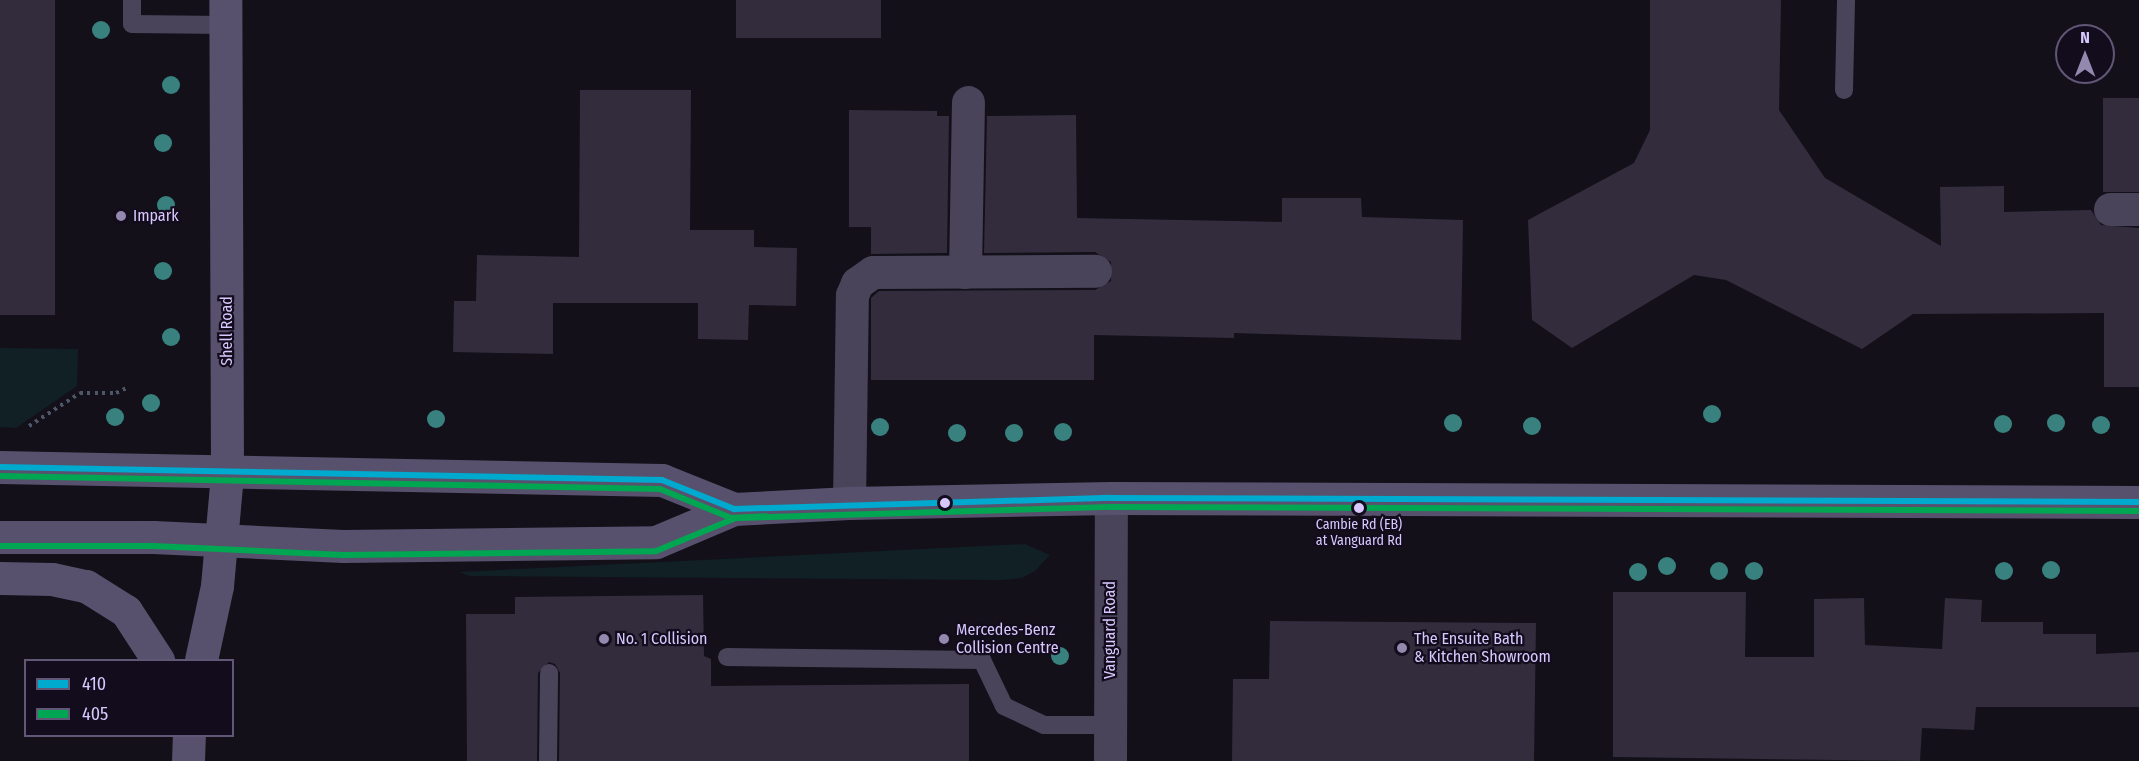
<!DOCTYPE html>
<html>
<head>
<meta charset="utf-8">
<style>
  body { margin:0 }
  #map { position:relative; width:2139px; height:761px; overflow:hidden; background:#131019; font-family:"Fira Sans Condensed",sans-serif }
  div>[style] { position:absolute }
  .green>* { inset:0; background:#102025 }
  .building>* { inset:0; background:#322c3c; transform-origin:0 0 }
  .path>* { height:4px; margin-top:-2px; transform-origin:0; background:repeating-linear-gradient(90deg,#4d5767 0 3px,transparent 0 7.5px) }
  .service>* { height:18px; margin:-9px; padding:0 9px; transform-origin:9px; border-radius:9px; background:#49445a }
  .minor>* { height:33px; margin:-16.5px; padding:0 16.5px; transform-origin:16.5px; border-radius:16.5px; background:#49445a }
  .secondary>* { height:33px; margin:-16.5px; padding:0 16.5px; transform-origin:16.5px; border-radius:16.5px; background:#57516d }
  .bus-1>* { height:6px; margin:-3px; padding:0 3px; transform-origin:3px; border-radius:3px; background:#00a9ce }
  .bus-2>* { height:6px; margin:-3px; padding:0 3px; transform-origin:3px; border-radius:3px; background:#00a651 }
  .trees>* { width:18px; height:18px; margin:-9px; border-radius:50%; background:#38817f }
  .dots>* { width:16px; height:16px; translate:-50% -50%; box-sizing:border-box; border:3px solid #120c1d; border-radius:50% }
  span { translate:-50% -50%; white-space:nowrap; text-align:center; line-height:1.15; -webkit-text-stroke:4.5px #120c1d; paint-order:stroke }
  .bus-label { font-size:14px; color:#d8c8fe }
  .poi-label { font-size:16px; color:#d8c8fe }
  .left { translate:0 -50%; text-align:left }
  .street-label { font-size:16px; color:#d8c8fe }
  .legend { position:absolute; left:24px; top:659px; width:210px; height:78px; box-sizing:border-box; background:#120c1d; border:2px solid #615777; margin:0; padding:8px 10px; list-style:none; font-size:18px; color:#d8c8fe }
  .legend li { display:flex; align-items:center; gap:12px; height:30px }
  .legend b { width:30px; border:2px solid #615777 }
  .north { position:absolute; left:2055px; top:24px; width:60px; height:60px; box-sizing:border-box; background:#120c1d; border:2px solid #615777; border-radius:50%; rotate:0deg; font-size:16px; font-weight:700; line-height:24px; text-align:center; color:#d8c8fe }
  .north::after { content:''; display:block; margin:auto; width:21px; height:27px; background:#9388ae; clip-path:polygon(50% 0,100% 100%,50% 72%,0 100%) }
</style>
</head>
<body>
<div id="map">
  <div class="green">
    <i style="clip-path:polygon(0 348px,78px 349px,77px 386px,16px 428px,0 427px)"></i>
    <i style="clip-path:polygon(1025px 544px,1050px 555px,1035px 571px,1022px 578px,1002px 580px,470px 576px,459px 572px)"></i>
  </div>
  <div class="building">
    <i style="left:0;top:0;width:55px;height:315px"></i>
    <i style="left:736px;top:0;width:145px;height:38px"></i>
    <i style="clip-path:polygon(1650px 0,1781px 0,1779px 110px,1825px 178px,1941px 246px,1940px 187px,2004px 186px,2004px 212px,2091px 210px,2101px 225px,2139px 228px,2139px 387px,2104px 387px,2104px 313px,1913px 314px,1862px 349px,1726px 280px,1694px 275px,1572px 348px,1532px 320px,1528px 220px,1634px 163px,1650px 130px)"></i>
    <i style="clip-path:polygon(580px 90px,691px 90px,690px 230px,754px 230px,754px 247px,797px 248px,796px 306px,749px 305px,748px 340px,698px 339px,698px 303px,553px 303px,553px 354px,453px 352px,454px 301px,476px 301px,477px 255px,579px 257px)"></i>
    <i style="left:2103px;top:98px;width:36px;height:94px"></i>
    <i style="clip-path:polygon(849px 110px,937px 111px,937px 116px,949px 116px,947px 253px,871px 254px,871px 227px,849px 227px)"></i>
    <i style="clip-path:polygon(1076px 115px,1077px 218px,1282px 222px,1282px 198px,1361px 198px,1362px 217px,1463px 220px,1461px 340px,1234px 333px,1234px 338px,1094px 335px,1094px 380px,871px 380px,871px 298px,879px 291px,1095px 290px,1111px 281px,1111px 262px,1095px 252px,984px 253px,987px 116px)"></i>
    <i style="clip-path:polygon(1613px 592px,1746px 592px,1745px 657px,1814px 657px,1814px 599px,1864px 598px,1865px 645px,1942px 649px,1945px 598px,1982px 600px,1981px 622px,2043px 622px,2043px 634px,2096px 634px,2096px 654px,2139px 652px,2139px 707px,1976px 707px,1974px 730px,1922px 728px,1920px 761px,1613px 757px)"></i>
    <i style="clip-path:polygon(703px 595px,704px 656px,711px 659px,711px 686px,969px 684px,969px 761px,559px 761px,560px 673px,555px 664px,549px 662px,538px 673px,537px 761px,467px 761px,466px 614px,515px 614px,515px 597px)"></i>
    <i style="clip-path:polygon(1270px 621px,1536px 623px,1534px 761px,1232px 761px,1233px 679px,1269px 679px)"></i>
  </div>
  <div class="path">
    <i style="left:29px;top:426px;width:61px;rotate:-32.9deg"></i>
    <i style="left:80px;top:393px;width:36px"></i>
    <i style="left:116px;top:393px;width:14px;rotate:-25deg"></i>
  </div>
  <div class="service">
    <i style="left:132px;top:0;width:24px;rotate:90deg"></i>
    <i style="left:132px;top:24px;width:94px;rotate:0.6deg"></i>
    <i style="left:1844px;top:90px;width:90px;rotate:-88.7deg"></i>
    <i style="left:727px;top:657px;width:255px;rotate:0.7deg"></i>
    <i style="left:982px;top:660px;width:51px;rotate:64.4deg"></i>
    <i style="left:1004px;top:706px;width:44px;rotate:25.4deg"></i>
    <i style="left:1044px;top:725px;width:66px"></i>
    <i style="left:548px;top:761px;width:88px;rotate:-89.3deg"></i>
  </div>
  <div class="minor">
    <i style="left:2110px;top:209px;width:29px"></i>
    <i style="left:965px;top:272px;width:170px;rotate:-89deg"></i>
    <i style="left:849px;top:503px;width:208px;rotate:-89.2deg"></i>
    <i style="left:852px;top:295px;width:13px;rotate:-67deg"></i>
    <i style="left:857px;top:283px;width:19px;rotate:-35deg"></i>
    <i style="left:873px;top:272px;width:222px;rotate:-0.3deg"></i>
    <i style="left:1110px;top:761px;width:263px;rotate:-89.8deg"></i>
  </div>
  <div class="secondary">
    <i style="left:0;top:467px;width:662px;rotate:1.12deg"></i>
    <i style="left:662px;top:480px;width:78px;rotate:21.9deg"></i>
    <i style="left:0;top:537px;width:153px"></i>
    <i style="left:153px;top:537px;width:190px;rotate:2.7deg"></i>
    <i style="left:343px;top:546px;width:313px;rotate:-0.7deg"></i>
    <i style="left:656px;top:542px;width:85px;rotate:-22.9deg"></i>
    <i style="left:734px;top:509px;width:115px;rotate:-3deg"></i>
    <i style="left:849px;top:503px;width:262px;rotate:-1.1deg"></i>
    <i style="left:1111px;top:498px;width:1028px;rotate:0.22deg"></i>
    <i style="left:0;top:578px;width:52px;rotate:1.1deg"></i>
    <i style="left:52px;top:579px;width:35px;rotate:12deg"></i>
    <i style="left:86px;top:586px;width:47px;rotate:32deg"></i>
    <i style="left:126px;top:611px;width:59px;rotate:56.9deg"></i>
    <i style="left:201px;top:660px;width:76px;rotate:-77.8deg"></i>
    <i style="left:217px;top:586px;width:113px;rotate:-84.9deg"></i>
    <i style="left:227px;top:473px;width:473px;rotate:-90.2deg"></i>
    <i style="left:188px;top:761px;width:25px;rotate:-88deg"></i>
  </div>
  <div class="bus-1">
    <i style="left:0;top:467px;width:662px;rotate:1.12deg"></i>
    <i style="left:662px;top:480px;width:78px;rotate:21.9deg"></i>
    <i style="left:734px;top:509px;width:377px;rotate:-1.7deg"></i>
    <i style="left:1111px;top:498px;width:1028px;rotate:0.22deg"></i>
  </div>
  <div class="bus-2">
    <i style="left:0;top:476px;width:660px;rotate:1.13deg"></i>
    <i style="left:660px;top:489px;width:77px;rotate:22.2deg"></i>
    <i style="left:731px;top:518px;width:35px;rotate:-3deg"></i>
    <i style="left:0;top:546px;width:153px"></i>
    <i style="left:153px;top:546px;width:190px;rotate:2.7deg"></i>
    <i style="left:343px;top:555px;width:313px;rotate:-0.7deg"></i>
    <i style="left:656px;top:551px;width:87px;rotate:-22.4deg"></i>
    <i style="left:736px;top:518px;width:375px;rotate:-1.7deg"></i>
    <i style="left:1111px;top:507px;width:1028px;rotate:0.22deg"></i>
  </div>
  <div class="trees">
    <i style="left:101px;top:30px"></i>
    <i style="left:171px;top:85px"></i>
    <i style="left:163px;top:143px"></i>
    <i style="left:166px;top:205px"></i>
    <i style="left:163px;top:271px"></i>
    <i style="left:171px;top:337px"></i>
    <i style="left:151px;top:403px"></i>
    <i style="left:1712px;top:414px"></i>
    <i style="left:115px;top:417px"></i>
    <i style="left:436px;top:419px"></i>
    <i style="left:1453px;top:423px"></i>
    <i style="left:2056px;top:423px"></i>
    <i style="left:2003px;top:424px"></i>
    <i style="left:2101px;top:425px"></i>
    <i style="left:1532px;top:426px"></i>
    <i style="left:880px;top:427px"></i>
    <i style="left:1063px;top:432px"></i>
    <i style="left:957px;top:433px"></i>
    <i style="left:1014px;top:433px"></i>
    <i style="left:1667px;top:566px"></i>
    <i style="left:2051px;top:570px"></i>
    <i style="left:1719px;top:571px"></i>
    <i style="left:1754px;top:571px"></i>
    <i style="left:2004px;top:571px"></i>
    <i style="left:1638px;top:572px"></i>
    <i style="left:1060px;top:656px"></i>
  </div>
  <div class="dots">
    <i style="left:121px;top:216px;background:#9388ae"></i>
    <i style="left:945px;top:503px;background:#d8c8fe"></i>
    <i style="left:1359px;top:508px;background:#d8c8fe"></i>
    <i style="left:604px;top:639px;background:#9388ae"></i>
    <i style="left:944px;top:639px;background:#9388ae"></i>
    <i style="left:1402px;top:648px;background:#9388ae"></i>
  </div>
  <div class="bus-label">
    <span style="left:1359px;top:533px">Cambie Rd (EB)<br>at Vanguard Rd</span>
  </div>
  <div class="poi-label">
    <span class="left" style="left:133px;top:216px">Impark</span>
    <span class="left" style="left:956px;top:639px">Mercedes-Benz<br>Collision Centre</span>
    <span class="left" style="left:616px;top:639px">No. 1 Collision</span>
    <span class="left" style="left:1414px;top:648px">The Ensuite Bath<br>&amp; Kitchen Showroom</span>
  </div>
  <div class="street-label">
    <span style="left:227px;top:331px;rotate:-90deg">Shell Road</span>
    <span style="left:1110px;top:630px;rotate:-90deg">Vanguard Road</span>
  </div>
  <ul class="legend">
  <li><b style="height:8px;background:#00a9ce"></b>410</li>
  <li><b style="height:8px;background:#00a651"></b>405</li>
  </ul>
  <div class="north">N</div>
</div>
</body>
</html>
